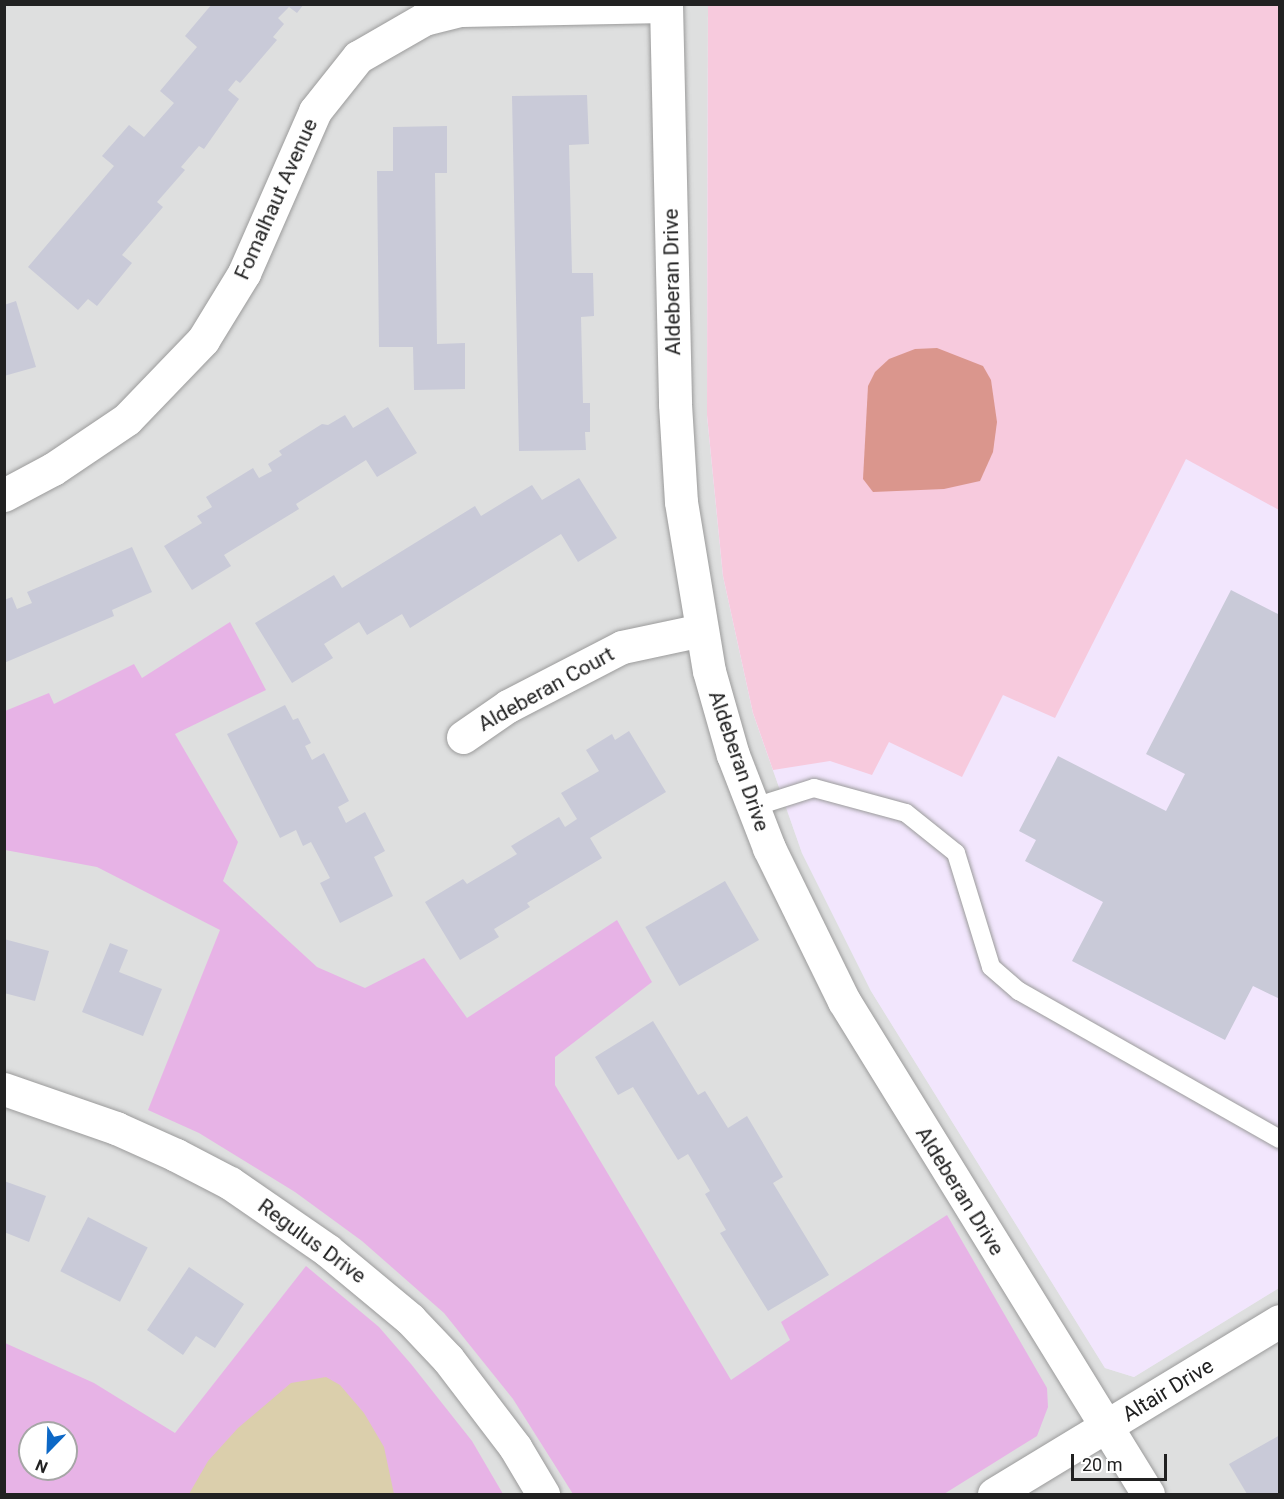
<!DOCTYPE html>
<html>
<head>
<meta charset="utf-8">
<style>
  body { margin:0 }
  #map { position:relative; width:1284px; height:1499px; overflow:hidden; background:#eae9f1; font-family:Roboto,sans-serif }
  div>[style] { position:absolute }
  .residential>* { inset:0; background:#dedfdf }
  .education>* { inset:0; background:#f2e6fd }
  .grass>* { inset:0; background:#e7b3e6 }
  .park>* { inset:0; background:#f7cadd }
  .pitch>* { inset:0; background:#da968d }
  .water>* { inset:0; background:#dbcfac }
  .building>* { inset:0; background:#c9cad8; transform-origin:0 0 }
  .roads { filter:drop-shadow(0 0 2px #9b9b9b) drop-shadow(0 0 2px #9b9b9b) }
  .service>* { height:18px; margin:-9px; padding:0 9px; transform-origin:9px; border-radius:9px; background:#fff }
  .minor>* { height:33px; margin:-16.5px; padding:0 16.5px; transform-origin:16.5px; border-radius:16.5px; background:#fff }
  .tertiary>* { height:33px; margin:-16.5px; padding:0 16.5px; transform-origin:16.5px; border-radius:16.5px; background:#fff }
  span { translate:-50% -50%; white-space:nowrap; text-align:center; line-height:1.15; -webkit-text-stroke:4.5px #fff; paint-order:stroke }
  .street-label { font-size:21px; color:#212121 }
  .frame { position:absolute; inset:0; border:6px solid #212121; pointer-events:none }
  .north { position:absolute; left:18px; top:1421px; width:60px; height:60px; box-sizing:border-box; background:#fff; border:2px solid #a6a6a6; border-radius:50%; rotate:203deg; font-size:16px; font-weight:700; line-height:24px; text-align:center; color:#212121 }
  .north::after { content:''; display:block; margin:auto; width:21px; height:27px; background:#0d68c6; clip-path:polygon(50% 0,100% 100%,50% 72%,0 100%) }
  .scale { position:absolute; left:1071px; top:1454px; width:96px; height:27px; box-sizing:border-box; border:3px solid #212121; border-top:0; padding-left:8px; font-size:18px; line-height:21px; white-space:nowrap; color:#212121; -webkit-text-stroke:4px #fff; paint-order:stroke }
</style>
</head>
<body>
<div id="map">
  <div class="residential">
    <i style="clip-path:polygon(evenodd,5px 5px,708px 5px,707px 415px,723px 576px,753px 713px,802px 853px,871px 991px,1105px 1368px,1134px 1377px,1279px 1288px,1279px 1494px,5px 1494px,5px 5px,30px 1433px,66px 1433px,66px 1469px,30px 1469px,30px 1433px)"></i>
  </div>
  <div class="education">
    <i style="clip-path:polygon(708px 5px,1279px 5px,1279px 1288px,1134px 1377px,1105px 1368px,871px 991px,802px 853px,753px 713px,723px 576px,707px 415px)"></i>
  </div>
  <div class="grass">
    <i style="clip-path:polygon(230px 622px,266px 690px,175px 734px,238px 842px,223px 881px,317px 967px,365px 988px,424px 958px,467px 1018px,617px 920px,652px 982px,555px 1057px,555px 1085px,731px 1380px,790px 1340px,781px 1322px,947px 1215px,1047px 1388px,1048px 1407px,1037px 1436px,944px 1494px,573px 1494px,513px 1399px,444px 1313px,362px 1241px,295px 1192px,199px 1133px,148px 1110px,220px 930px,97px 867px,5px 850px,5px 711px,49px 693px,54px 704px,134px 664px,142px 678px)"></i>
    <i style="clip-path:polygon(evenodd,306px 1266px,379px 1327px,411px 1364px,472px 1441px,503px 1494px,5px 1494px,5px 1343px,94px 1383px,175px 1433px,306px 1266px,30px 1433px,66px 1433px,66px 1469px,30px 1469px,30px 1433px)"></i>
  </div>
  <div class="park">
    <i style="clip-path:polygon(708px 5px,1279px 5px,1279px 510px,1186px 459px,1055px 718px,1003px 695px,962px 777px,889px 742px,872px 775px,830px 761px,773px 770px,753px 713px,723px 576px,707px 415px)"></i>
  </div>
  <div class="pitch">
    <i style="clip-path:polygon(937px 348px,983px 366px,991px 380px,997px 422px,993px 452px,980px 481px,944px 489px,873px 492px,863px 479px,868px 386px,875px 372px,889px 359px,915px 349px)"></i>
  </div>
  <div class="water">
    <i style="clip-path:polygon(326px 1377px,340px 1385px,364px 1413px,384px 1447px,394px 1494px,189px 1494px,208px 1461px,238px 1428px,291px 1383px)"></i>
  </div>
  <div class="building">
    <i style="clip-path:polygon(212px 4px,304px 4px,297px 13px,289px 7px,278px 18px,284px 24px,273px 37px,277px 40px,240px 83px,236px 80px,228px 90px,239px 99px,204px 149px,199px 146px,181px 167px,185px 170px,157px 202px,163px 207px,122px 255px,132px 263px,97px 306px,88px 299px,78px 310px,28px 267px,114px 166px,102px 156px,129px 125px,144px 137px,174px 103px,160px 91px,197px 47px,185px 36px)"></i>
    <i style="clip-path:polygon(587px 95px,589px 144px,569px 145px,572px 273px,593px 273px,594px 316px,581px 317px,583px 403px,590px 403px,590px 432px,585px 432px,586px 450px,519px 451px,512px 96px)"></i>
    <i style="clip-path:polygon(447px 126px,447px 173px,435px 173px,437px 344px,465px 343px,465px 389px,414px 390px,413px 347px,379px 347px,377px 171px,393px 171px,393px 127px)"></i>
    <i style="clip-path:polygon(16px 301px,36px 367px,4px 376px,4px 305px)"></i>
    <i style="clip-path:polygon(388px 407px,417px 453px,377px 477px,366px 460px,296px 504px,299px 509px,224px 555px,231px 566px,192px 590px,164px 546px,202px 523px,197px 516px,212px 507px,206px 497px,253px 468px,259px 478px,272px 471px,268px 464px,282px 455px,279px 451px,322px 424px,328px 425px,345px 415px,353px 428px)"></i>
    <i style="clip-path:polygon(579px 478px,617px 538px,578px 562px,561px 534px,410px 628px,402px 614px,367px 635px,359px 622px,324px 644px,333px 658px,292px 683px,255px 623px,334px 575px,342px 588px,475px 506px,481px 516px,532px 485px,542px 500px)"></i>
    <i style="clip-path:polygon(132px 547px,152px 592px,112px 610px,114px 616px,4px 663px,4px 600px,12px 597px,17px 609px,32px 603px,27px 592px)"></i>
    <i style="clip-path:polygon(1231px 590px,1280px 615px,1280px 999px,1253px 986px,1225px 1040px,1072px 961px,1103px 902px,1025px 861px,1036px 840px,1019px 831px,1058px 756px,1166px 811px,1185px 774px,1146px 754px)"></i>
    <i style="clip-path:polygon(285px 705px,293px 720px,298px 718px,311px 743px,305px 746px,312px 760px,324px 753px,349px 801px,338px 807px,346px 823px,365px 812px,385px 851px,374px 857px,393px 896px,340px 923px,320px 883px,330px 878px,311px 842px,303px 846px,296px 830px,280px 838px,227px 734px)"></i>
    <i style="clip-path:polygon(629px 731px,666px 792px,590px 838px,602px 858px,527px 903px,530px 907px,494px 929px,499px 937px,460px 960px,425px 902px,463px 879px,467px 884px,517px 854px,511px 846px,559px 817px,565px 827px,577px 819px,561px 793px,599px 771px,586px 750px,612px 734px,615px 740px)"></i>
    <i style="left:725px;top:881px;width:68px;height:92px;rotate:60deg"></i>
    <i style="clip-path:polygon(4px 939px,49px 951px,35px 1001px,4px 993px)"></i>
    <i style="clip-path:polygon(110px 943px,128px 950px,119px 972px,162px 989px,143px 1036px,82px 1012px)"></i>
    <i style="clip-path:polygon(653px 1021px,698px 1095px,705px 1091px,728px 1128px,747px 1116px,783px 1177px,773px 1183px,829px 1275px,768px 1311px,720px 1233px,726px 1230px,705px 1194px,710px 1191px,688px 1154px,678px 1160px,633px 1087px,618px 1095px,595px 1057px)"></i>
    <i style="clip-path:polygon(4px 1181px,46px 1196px,29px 1242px,4px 1232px)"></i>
    <i style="left:88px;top:1217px;width:67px;height:61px;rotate:27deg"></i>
    <i style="clip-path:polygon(189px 1267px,244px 1304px,215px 1348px,196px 1336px,183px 1355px,147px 1330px)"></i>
    <i style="clip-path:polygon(1280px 1435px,1280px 1494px,1247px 1494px,1229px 1464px)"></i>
  </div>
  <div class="roads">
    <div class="service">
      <i style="left:751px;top:808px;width:66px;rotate:-17.6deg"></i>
      <i style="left:814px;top:788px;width:95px;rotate:15.2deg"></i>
      <i style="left:906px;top:813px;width:64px;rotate:38.7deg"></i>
      <i style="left:956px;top:853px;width:119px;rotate:72.9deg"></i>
      <i style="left:991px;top:967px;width:37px;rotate:41deg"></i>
      <i style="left:1019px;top:991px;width:300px;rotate:29.6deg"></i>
    </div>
    <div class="minor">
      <i style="left:666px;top:4px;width:400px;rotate:88.7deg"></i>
      <i style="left:675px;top:404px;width:98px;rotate:86.5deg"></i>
      <i style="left:681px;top:502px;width:171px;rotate:80.6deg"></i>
      <i style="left:709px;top:671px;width:87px;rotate:74.1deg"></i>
      <i style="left:733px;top:755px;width:100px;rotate:68.8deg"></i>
      <i style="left:769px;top:848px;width:170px;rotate:63.9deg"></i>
      <i style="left:844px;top:1001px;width:579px;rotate:58.34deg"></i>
      <i style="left:4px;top:495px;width:55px;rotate:-28deg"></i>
      <i style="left:53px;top:469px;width:89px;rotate:-34deg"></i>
      <i style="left:127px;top:419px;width:110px;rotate:-46.1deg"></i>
      <i style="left:203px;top:340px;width:79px;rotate:-58.5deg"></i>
      <i style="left:244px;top:273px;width:177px;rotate:-66.3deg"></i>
      <i style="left:315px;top:111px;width:69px;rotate:-51.5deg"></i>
      <i style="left:358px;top:57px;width:76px;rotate:-29.9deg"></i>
      <i style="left:424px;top:19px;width:38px;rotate:-14deg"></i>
      <i style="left:461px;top:10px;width:205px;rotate:-1.1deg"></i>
      <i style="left:463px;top:737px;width:55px;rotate:-34.6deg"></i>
      <i style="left:508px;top:706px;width:128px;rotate:-27.4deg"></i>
      <i style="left:622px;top:647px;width:81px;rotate:-12.1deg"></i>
      <i style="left:4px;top:1089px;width:119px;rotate:19.2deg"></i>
      <i style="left:116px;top:1128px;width:66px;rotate:24.2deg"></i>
      <i style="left:176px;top:1155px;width:61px;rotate:27.4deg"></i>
      <i style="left:230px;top:1183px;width:118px;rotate:34.6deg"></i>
      <i style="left:327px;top:1250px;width:108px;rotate:39.7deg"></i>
      <i style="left:410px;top:1319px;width:55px;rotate:46.5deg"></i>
      <i style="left:448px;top:1359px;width:111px;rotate:52.7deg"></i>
      <i style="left:515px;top:1447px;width:55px;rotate:59.2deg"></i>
    </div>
    <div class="tertiary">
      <i style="left:994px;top:1494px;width:334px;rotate:-31.2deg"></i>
    </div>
  </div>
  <div class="street-label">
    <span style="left:276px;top:199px;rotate:-66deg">Fomalhaut Avenue</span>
    <span style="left:672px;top:282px;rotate:-91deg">Aldeberan Drive</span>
    <span style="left:546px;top:689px;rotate:-29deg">Aldeberan Court</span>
    <span style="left:739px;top:761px;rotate:71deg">Aldeberan Drive</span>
    <span style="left:960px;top:1191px;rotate:58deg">Aldeberan Drive</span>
    <span style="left:312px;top:1241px;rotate:36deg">Regulus Drive</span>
    <span style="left:1168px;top:1390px;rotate:-31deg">Altair Drive</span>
  </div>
  <div class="frame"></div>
  <div class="north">N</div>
  <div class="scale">20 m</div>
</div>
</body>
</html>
